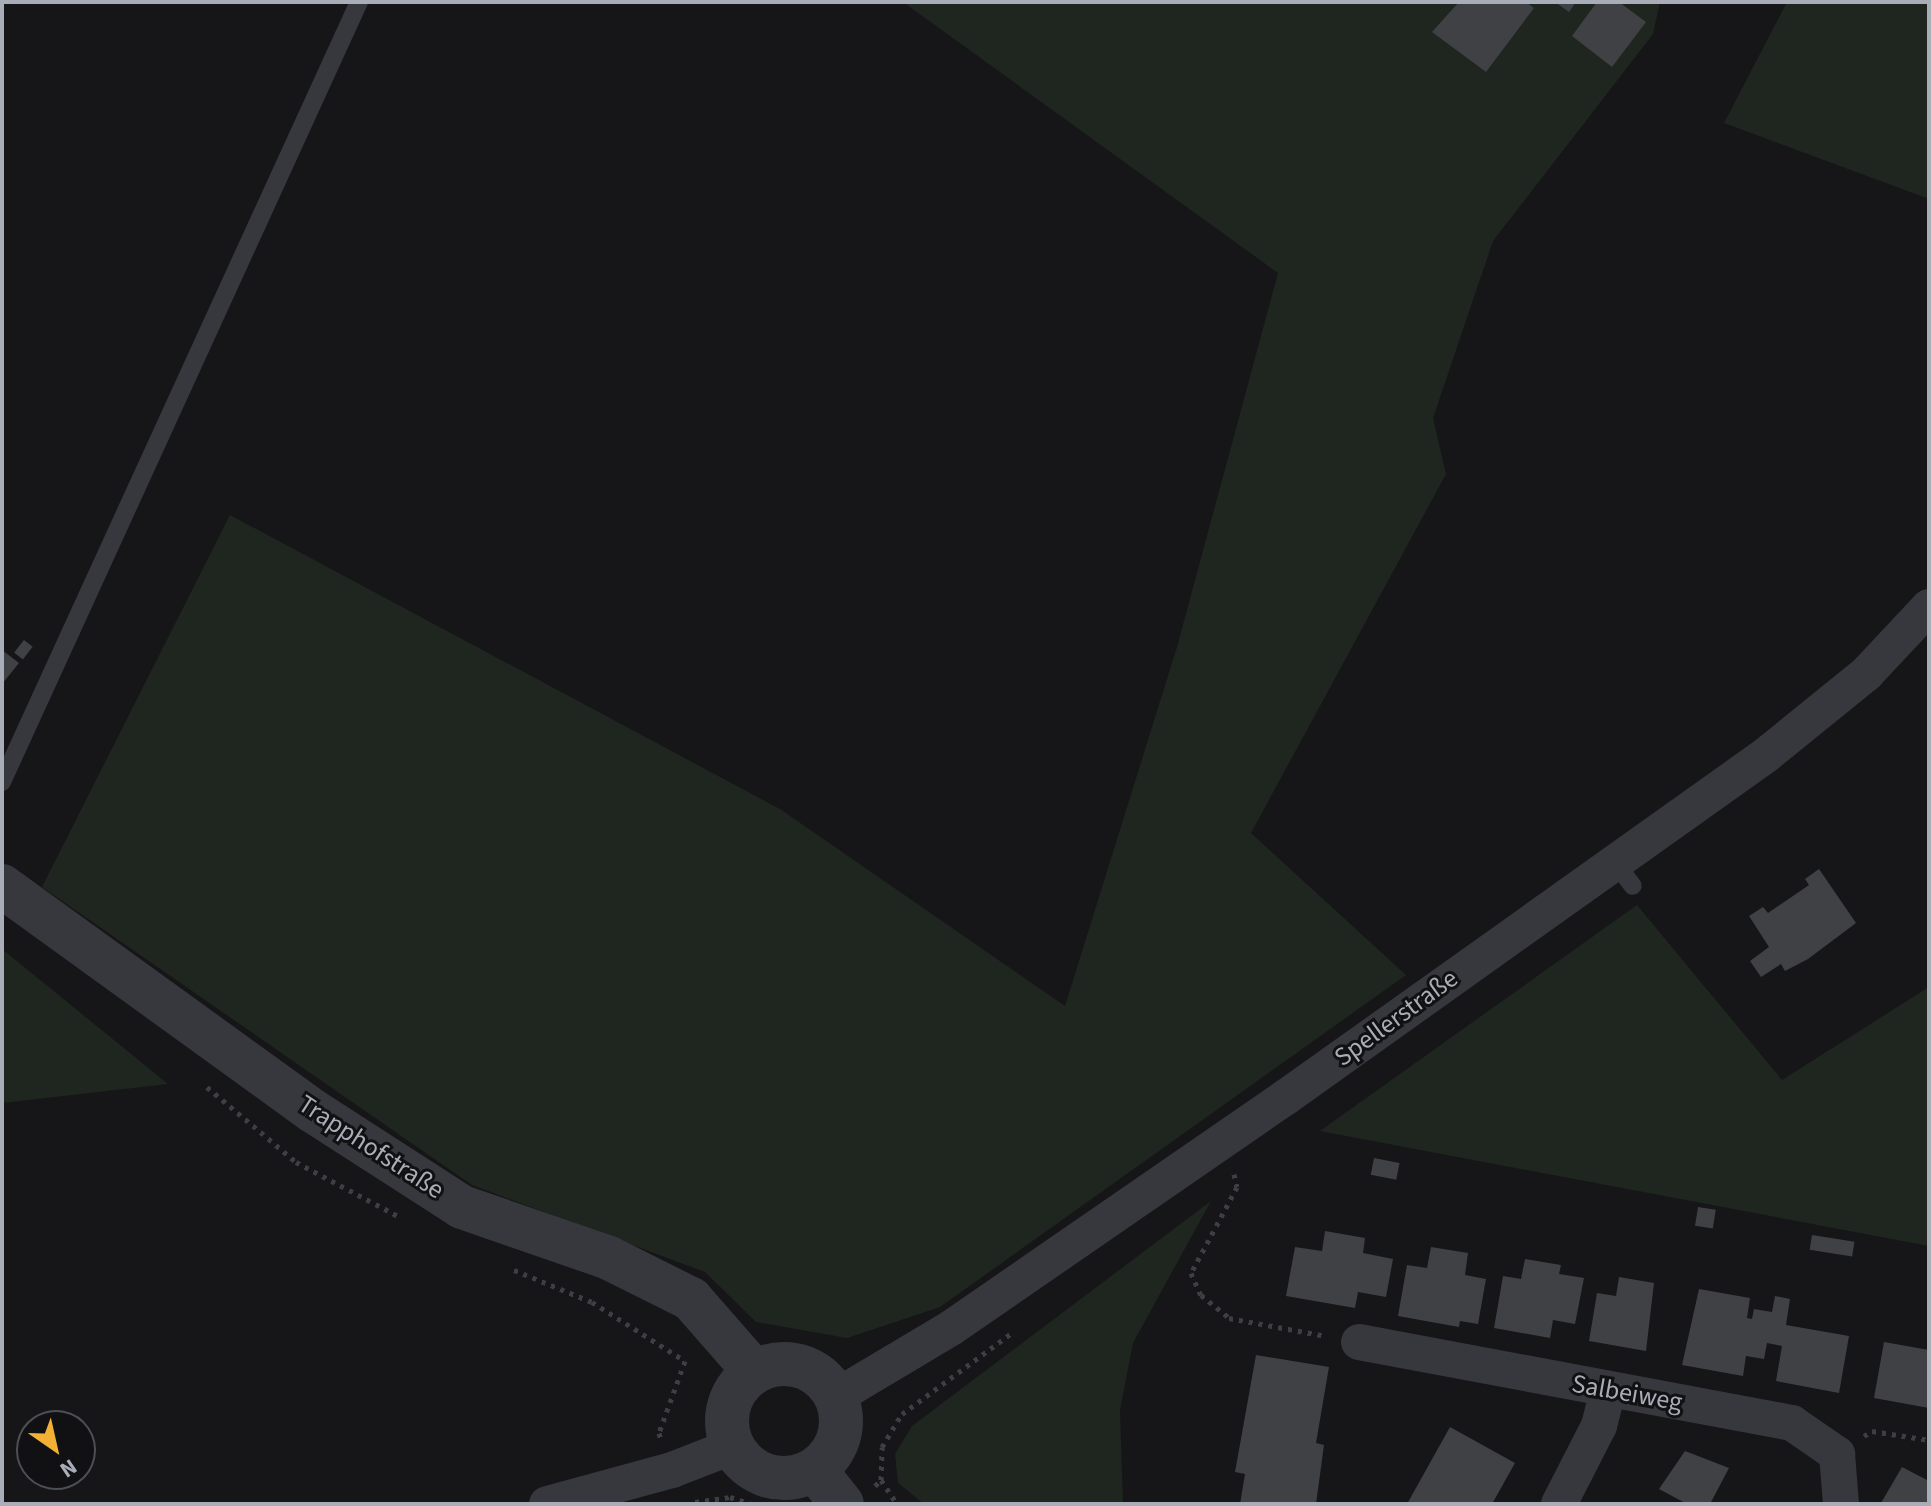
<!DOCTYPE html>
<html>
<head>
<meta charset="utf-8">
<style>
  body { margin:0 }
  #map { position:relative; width:1931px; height:1506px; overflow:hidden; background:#161618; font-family:"Source Sans 3",sans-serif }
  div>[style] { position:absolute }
  .green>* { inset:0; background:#1e261f }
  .building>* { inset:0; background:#404145; transform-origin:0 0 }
  .path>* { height:5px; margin-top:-2.5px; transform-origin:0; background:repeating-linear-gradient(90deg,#3d3f44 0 4px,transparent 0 10px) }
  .service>* { height:18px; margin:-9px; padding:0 9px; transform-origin:9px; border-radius:9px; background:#37383d }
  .minor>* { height:36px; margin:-18px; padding:0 18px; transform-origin:18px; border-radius:18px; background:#37383d }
  .tertiary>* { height:44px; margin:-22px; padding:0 22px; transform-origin:22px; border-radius:22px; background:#37383d }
  .tertiary>.ring { margin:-22px; padding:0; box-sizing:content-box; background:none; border:44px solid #37383d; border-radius:50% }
  span { translate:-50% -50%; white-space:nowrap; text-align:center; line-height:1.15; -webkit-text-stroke:6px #111113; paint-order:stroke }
  .street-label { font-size:26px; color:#a8adb8 }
  .frame { position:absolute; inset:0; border:4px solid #a8adb8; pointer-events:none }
  .north { position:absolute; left:16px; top:1410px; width:80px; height:80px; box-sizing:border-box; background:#111113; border:2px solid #4d4f55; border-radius:50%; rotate:146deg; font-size:22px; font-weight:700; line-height:32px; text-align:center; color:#a8adb8 }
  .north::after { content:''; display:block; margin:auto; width:28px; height:36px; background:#f2b134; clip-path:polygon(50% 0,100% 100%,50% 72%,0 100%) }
</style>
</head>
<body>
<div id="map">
  <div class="green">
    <i style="clip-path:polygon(903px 2px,1660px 2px,1653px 34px,1493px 241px,1433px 418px,1446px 474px,1251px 833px,1406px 975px,940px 1307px,847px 1338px,756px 1322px,705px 1272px,472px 1185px,42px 887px,230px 515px,780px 809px,1065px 1006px,1177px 647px,1278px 273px)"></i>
    <i style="clip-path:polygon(1787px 2px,1929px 2px,1929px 199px,1724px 123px)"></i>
    <i style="clip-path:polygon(1637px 905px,1782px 1080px,1929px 987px,1929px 1246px,1320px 1131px)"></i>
    <i style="clip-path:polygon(2px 949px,168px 1084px,2px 1103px)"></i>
    <i style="clip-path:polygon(1211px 1201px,1133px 1343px,1120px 1410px,1123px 1504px,924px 1504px,898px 1483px,895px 1454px,912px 1426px)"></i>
  </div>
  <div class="building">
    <i style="clip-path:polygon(1459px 2px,1526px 2px,1534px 8px,1486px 72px,1432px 32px)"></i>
    <i style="clip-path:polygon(1555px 2px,1576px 2px,1569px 12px)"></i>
    <i style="clip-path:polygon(1597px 2px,1619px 2px,1646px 22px,1612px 67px,1572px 36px)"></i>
    <i style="left:24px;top:640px;width:11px;height:16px;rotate:38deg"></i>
    <i style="clip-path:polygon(2px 650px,19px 663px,2px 684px)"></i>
    <i style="clip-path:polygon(1819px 869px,1856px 923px,1808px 959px,1785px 971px,1781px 964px,1761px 977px,1750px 961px,1769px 947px,1749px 916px,1763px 907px,1768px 913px,1809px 885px,1805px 879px)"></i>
    <i style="left:1374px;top:1158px;width:26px;height:17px;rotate:11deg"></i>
    <i style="left:1698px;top:1207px;width:18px;height:19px;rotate:9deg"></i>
    <i style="clip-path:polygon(1325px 1231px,1365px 1238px,1363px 1253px,1393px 1259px,1386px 1297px,1358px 1292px,1355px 1308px,1286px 1296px,1295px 1247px,1322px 1251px)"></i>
    <i style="left:1812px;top:1235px;width:43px;height:15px;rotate:9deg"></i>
    <i style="clip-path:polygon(1431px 1247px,1468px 1253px,1465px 1275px,1486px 1279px,1478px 1324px,1460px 1321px,1459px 1327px,1398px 1316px,1407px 1265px,1427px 1268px)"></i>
    <i style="clip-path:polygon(1525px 1259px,1561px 1265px,1559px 1274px,1584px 1278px,1575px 1324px,1553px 1320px,1550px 1338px,1494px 1328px,1503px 1276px,1521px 1279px)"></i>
    <i style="clip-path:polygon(1619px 1277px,1654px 1283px,1646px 1351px,1589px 1341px,1597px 1293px,1616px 1296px)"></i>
    <i style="clip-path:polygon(1699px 1289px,1750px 1298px,1747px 1318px,1752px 1319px,1754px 1309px,1772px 1312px,1775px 1296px,1790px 1299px,1786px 1325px,1849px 1336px,1839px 1393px,1776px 1381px,1782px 1346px,1767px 1343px,1764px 1359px,1746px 1356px,1743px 1376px,1682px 1365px)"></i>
    <i style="clip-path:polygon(1884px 1342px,1929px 1350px,1929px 1408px,1874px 1398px)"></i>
    <i style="clip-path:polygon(1256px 1355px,1329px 1367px,1316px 1443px,1324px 1445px,1316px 1504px,1240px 1504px,1245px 1474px,1235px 1472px)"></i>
    <i style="clip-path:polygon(1450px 1427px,1515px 1463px,1492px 1504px,1407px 1504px)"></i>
    <i style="clip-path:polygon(1685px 1451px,1729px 1468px,1710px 1504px,1687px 1504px,1659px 1489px)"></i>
    <i style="clip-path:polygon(1902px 1467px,1927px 1480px,1929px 1475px,1929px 1504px,1881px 1503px)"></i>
  </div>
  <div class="path">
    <i style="left:207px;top:1087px;width:116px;rotate:40.1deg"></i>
    <i style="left:296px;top:1162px;width:118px;rotate:27.9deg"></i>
    <i style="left:1234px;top:1174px;width:13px;rotate:77deg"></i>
    <i style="left:1237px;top:1187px;width:98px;rotate:118.1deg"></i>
    <i style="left:1191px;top:1273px;width:24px;rotate:66deg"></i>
    <i style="left:1201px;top:1295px;width:36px;rotate:39deg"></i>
    <i style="left:1229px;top:1318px;width:99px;rotate:10.5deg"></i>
    <i style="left:514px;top:1270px;width:84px;rotate:22.3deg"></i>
    <i style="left:592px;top:1302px;width:110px;rotate:32.4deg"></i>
    <i style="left:685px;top:1361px;width:77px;rotate:109.9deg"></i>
    <i style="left:659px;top:1433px;width:7px;rotate:74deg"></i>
    <i style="left:1864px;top:1436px;width:9px;rotate:-32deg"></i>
    <i style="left:1872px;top:1431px;width:58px;rotate:9deg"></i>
    <i style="left:881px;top:1480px;width:29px;rotate:56deg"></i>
    <i style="left:875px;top:1486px;width:8px;rotate:-45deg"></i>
    <i style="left:881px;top:1480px;width:33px;rotate:-88deg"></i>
    <i style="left:882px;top:1447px;width:39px;rotate:-59deg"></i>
    <i style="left:902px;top:1414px;width:138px;rotate:-36.5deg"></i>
    <i style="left:695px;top:1502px;width:35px;rotate:-8deg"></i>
    <i style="left:730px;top:1497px;width:23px;rotate:18deg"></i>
  </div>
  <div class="service">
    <i style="left:2px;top:782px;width:858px;rotate:-65.41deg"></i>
    <i style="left:1614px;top:861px;width:31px;rotate:53deg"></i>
  </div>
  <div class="minor">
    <i style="left:1359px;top:1342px;width:441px;rotate:10.6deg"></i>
    <i style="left:1792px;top:1423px;width:55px;rotate:34.6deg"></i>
    <i style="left:1837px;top:1454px;width:50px;rotate:85.4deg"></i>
    <i style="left:837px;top:1396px;width:133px;rotate:-30.8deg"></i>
    <i style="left:951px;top:1328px;width:407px;rotate:-34.6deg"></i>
    <i style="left:1286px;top:1097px;width:589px;rotate:-35.47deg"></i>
    <i style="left:1766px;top:755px;width:129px;rotate:-39deg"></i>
    <i style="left:1866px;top:674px;width:92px;rotate:-46.8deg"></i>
    <i style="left:547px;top:1504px;width:130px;rotate:-15.2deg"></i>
    <i style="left:672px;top:1470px;width:63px;rotate:-21.3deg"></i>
    <i style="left:1559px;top:1504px;width:88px;rotate:-62.9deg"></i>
    <i style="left:1599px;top:1426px;width:37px;rotate:-76deg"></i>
  </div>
  <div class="tertiary">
    <i style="left:2px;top:886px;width:384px;rotate:35.9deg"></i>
    <i style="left:313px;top:1111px;width:177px;rotate:32.8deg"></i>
    <i style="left:462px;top:1207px;width:156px;rotate:19.1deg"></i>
    <i style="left:609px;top:1258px;width:92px;rotate:26.6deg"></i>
    <i style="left:691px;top:1299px;width:96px;rotate:48.8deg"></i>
    <i class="ring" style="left:727px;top:1364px;width:70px;height:70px"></i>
    <i style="left:815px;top:1470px;width:43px;rotate:51.5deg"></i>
  </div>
  <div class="street-label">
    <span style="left:1396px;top:1018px;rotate:-36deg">Spellerstraße</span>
    <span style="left:371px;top:1147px;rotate:33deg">Trapphofstraße</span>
    <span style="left:1627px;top:1393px;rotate:10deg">Salbeiweg</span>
  </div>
  <div class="frame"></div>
  <div class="north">N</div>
</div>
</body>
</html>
